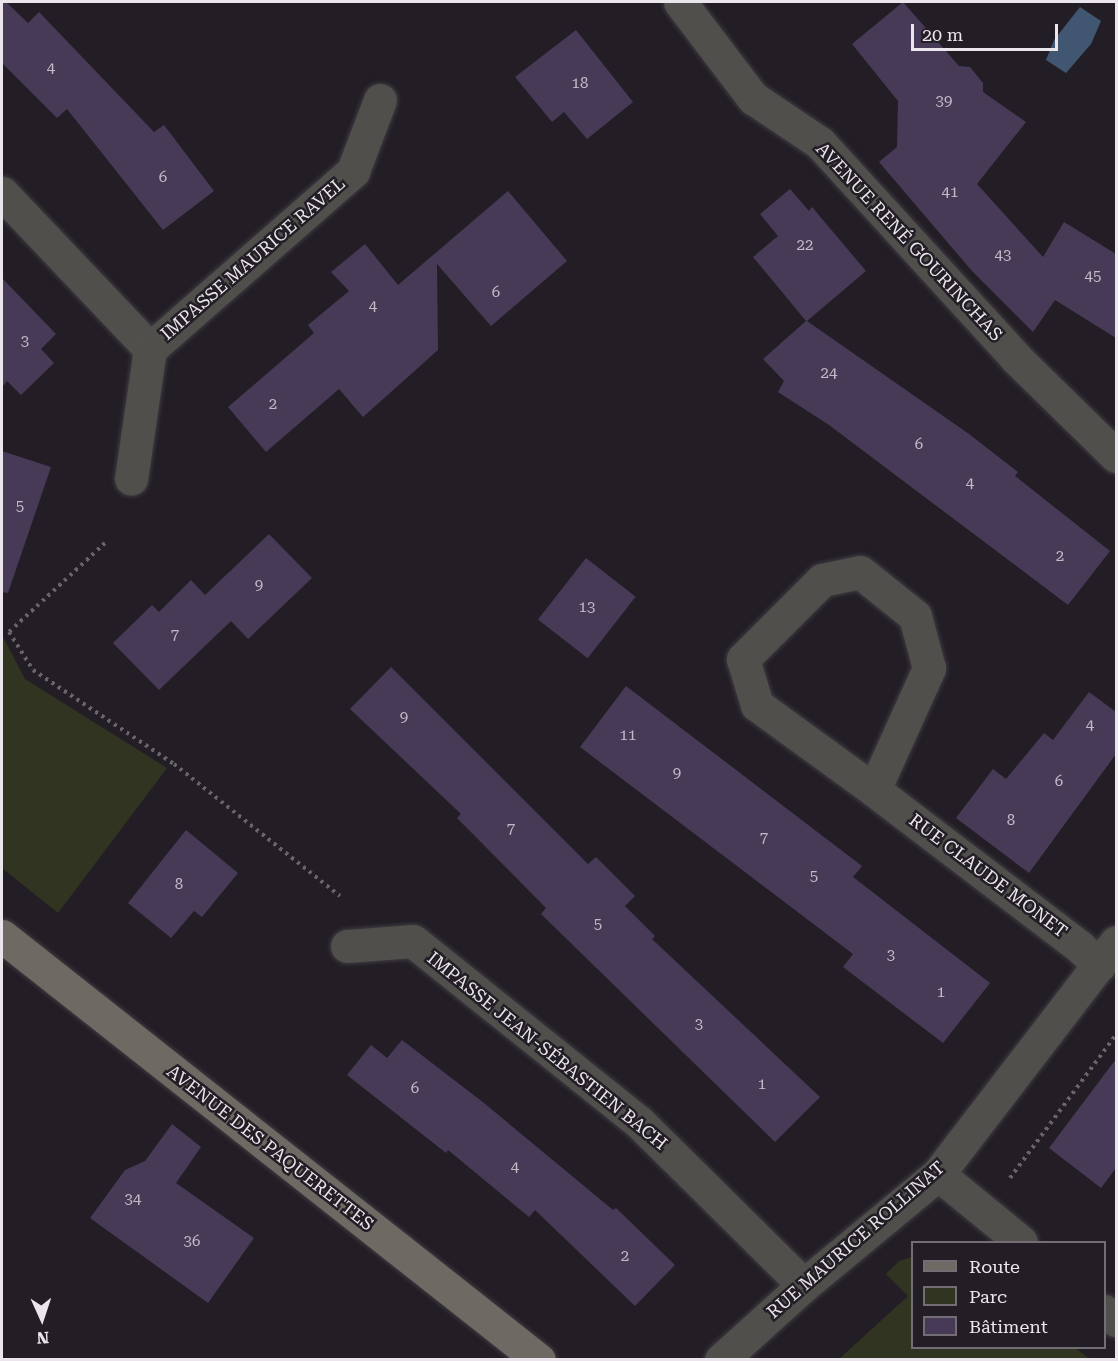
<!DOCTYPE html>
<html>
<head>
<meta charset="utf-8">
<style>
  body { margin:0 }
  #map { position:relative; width:1118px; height:1361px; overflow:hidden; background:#231e25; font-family:"Roboto Serif",serif }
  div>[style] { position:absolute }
  .green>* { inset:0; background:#313420 }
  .water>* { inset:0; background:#415771 }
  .building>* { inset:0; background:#463a57; transform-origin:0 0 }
  .path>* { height:4px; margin-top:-2px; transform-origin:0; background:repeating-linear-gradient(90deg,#69646a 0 3px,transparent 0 7.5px) }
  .roads { filter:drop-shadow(0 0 2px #3f3a41) drop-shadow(0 0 2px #3f3a41) }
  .minor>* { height:33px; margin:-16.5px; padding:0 16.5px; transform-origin:16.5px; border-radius:16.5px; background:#504f4b }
  .tertiary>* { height:33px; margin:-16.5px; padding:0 16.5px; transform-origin:16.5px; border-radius:16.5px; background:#504f4b }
  .secondary>* { height:33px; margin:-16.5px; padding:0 16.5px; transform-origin:16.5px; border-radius:16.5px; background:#6c6a63 }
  span { translate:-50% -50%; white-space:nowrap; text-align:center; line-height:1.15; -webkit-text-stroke:5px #231e25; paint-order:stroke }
  .number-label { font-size:15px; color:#c1bbc6 }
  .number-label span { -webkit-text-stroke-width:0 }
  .street-label { font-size:18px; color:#eae6eb }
  .frame { position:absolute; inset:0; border:3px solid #eae6eb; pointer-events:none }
  .legend { position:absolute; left:911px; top:1241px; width:195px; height:108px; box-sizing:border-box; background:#231e25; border:2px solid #736e74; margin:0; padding:8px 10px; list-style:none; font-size:18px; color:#eae6eb }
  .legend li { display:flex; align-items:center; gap:12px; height:30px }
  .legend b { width:30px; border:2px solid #736e74 }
  .north { position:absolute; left:12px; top:1289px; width:60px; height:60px; -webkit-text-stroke:4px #231e25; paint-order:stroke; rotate:177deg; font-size:16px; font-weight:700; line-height:24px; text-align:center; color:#eae6eb }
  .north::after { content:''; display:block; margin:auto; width:21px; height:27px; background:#eae6eb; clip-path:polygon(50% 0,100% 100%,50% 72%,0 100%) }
  .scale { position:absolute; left:911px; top:24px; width:147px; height:27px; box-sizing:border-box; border:3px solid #eae6eb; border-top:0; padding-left:8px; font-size:18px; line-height:21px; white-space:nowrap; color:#eae6eb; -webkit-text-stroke:4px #231e25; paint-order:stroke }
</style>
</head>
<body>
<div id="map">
  <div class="green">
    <i style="clip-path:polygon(2px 635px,25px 679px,167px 768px,58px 913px,2px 868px)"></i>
    <i style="clip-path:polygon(912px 1257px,912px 1348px,1075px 1348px,1090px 1359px,839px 1359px,908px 1296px,886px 1274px,899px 1261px)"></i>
  </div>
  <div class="water">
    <i style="clip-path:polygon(1080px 7px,1101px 21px,1091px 44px,1066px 73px,1046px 60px,1054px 40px)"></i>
  </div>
  <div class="building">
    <i style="clip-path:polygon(2px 2px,6px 2px,28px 23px,39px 12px,154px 132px,164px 125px,214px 191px,163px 230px,67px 109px,57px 118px,2px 63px)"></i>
    <i style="clip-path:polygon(903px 2px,959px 66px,970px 67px,983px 83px,983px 92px,1026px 122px,977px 184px,1043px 257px,1064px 222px,1116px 254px,1116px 338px,1055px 300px,1033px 332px,972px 271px,879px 162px,897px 147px,898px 101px,852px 44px)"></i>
    <i style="clip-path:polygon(576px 30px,633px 102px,587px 139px,564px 112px,552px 122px,515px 77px)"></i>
    <i style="clip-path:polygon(790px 189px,809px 211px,812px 207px,866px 271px,807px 321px,969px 434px,1018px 472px,1015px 476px,1110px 551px,1068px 605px,829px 425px,778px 392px,784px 381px,763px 359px,806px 321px,753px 257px,778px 236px,760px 214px)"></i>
    <i style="clip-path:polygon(508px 191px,567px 261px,491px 326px,437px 264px,438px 350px,363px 417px,339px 389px,266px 452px,228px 407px,314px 333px,308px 325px,349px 291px,331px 272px,365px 244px,398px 285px)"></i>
    <i style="clip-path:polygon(2px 278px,56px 334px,41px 349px,54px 363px,21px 395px,7px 381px,2px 387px)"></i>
    <i style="clip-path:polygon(2px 451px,51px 467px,8px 593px,2px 592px)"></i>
    <i style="clip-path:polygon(269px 534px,312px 578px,248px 639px,231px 621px,159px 690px,113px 643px,152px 605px,159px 612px,191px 580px,205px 595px)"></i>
    <i style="left:586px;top:558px;width:63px;height:78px;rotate:38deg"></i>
    <i style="clip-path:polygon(391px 667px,588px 864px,596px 857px,635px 896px,625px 906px,655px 936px,652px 939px,820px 1097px,775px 1142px,541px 914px,546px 908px,457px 818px,461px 814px,350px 709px)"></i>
    <i style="clip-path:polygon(626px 686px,862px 866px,853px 877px,990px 983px,943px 1043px,843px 967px,853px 954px,580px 747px)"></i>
    <i style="clip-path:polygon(1089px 692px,1116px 712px,1116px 754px,1029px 873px,956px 818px,993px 769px,1006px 779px,1044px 733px,1053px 740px)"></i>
    <i style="clip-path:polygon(186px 830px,238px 873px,202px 917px,194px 911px,171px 938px,128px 903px)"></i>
    <i style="clip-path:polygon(402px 1040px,484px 1103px,613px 1210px,616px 1208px,675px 1265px,635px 1306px,535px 1210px,529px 1217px,448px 1150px,446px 1153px,347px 1075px,371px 1045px,387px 1058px)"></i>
    <i style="clip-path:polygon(1116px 1059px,1116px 1168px,1101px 1188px,1049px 1148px)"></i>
    <i style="clip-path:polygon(172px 1124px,201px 1147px,176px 1183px,254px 1238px,208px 1303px,90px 1218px,125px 1170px,145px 1161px)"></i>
  </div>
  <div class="path">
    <i style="left:105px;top:543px;width:131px;rotate:137.2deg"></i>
    <i style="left:9px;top:632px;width:45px;rotate:57.7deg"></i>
    <i style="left:33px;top:670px;width:169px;rotate:33.7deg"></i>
    <i style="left:174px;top:764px;width:212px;rotate:38.5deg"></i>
    <i style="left:1010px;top:1178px;width:178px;rotate:-53.5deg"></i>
  </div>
  <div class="roads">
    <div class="minor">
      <i style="left:2px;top:193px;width:215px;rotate:46.5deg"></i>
      <i style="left:150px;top:349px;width:131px;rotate:98.3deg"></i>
      <i style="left:150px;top:349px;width:270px;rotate:-41.2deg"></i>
      <i style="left:353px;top:171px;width:76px;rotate:-69.2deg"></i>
      <i style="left:874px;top:790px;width:134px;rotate:-65.7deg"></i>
      <i style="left:929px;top:668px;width:54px;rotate:-105.1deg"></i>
      <i style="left:915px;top:616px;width:70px;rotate:-141.3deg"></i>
      <i style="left:860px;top:572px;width:39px;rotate:168deg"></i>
      <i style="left:822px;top:580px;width:112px;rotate:135deg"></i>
      <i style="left:743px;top:659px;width:48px;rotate:73.1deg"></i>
      <i style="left:757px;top:705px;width:145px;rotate:36deg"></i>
      <i style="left:874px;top:790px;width:258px;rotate:37.3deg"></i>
      <i style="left:1079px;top:946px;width:28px;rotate:44deg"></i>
      <i style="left:347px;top:946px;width:66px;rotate:-4.3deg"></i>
      <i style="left:413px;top:941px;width:290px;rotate:38.7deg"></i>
      <i style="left:639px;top:1122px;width:232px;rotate:44.7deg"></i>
      <i style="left:938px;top:1174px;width:107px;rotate:39.3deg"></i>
      <i style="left:1104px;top:1311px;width:15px;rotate:37deg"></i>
      <i style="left:721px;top:1360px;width:112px;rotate:-42.1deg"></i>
      <i style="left:804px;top:1285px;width:174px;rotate:-39.6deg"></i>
      <i style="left:938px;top:1174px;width:292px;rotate:-52.5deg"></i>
    </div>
    <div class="tertiary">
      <i style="left:680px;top:2px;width:121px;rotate:52.8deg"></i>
      <i style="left:753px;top:98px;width:81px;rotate:33.9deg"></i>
      <i style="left:820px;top:143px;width:291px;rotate:47.6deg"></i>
      <i style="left:1016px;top:358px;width:140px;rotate:44.4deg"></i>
    </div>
    <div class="secondary">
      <i style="left:2px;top:936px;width:684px;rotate:38.29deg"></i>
    </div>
  </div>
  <div class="number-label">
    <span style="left:51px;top:69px">4</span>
    <span style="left:580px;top:84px">18</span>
    <span style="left:944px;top:102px">39</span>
    <span style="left:163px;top:178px">6</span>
    <span style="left:950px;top:193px">41</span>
    <span style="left:805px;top:246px">22</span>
    <span style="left:1003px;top:256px">43</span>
    <span style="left:1093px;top:277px">45</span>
    <span style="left:496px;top:293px">6</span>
    <span style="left:373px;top:307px">4</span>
    <span style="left:25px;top:342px">3</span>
    <span style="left:829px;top:374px">24</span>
    <span style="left:273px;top:405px">2</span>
    <span style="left:919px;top:445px">6</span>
    <span style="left:970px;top:484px">4</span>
    <span style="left:20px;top:507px">5</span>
    <span style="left:1060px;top:557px">2</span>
    <span style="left:259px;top:586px">9</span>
    <span style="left:587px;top:608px">13</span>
    <span style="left:175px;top:635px">7</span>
    <span style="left:404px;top:718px">9</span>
    <span style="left:1090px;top:726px">4</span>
    <span style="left:628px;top:736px">11</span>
    <span style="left:677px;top:774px">9</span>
    <span style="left:1059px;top:782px">6</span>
    <span style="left:1011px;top:821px">8</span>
    <span style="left:511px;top:829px">7</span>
    <span style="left:764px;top:838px">7</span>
    <span style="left:814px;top:877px">5</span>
    <span style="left:179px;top:885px">8</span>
    <span style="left:598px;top:925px">5</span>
    <span style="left:891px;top:956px">3</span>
    <span style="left:941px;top:993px">1</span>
    <span style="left:699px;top:1025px">3</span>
    <span style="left:762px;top:1085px">1</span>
    <span style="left:415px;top:1089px">6</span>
    <span style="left:515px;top:1168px">4</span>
    <span style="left:133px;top:1200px">34</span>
    <span style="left:192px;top:1242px">36</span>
    <span style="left:625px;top:1257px">2</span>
  </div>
  <div class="street-label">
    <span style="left:909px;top:242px;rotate:47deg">AVENUE RENÉ GOURINCHAS</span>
    <span style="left:253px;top:259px;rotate:-41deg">IMPASSE MAURICE RAVEL</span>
    <span style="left:988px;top:876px;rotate:37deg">RUE CLAUDE MONET</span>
    <span style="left:547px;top:1051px;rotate:39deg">IMPASSE JEAN-SÉBASTIEN BACH</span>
    <span style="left:270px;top:1148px;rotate:38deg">AVENUE DES PAQUERETTES</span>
    <span style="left:856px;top:1240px;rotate:-41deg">RUE MAURICE ROLLINAT</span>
  </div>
  <div class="frame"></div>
  <ul class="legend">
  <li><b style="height:8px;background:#6c6a63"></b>Route</li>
  <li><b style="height:16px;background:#313420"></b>Parc</li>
  <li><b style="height:16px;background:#463a57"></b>Bâtiment</li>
  </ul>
  <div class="north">N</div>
  <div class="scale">20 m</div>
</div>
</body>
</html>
